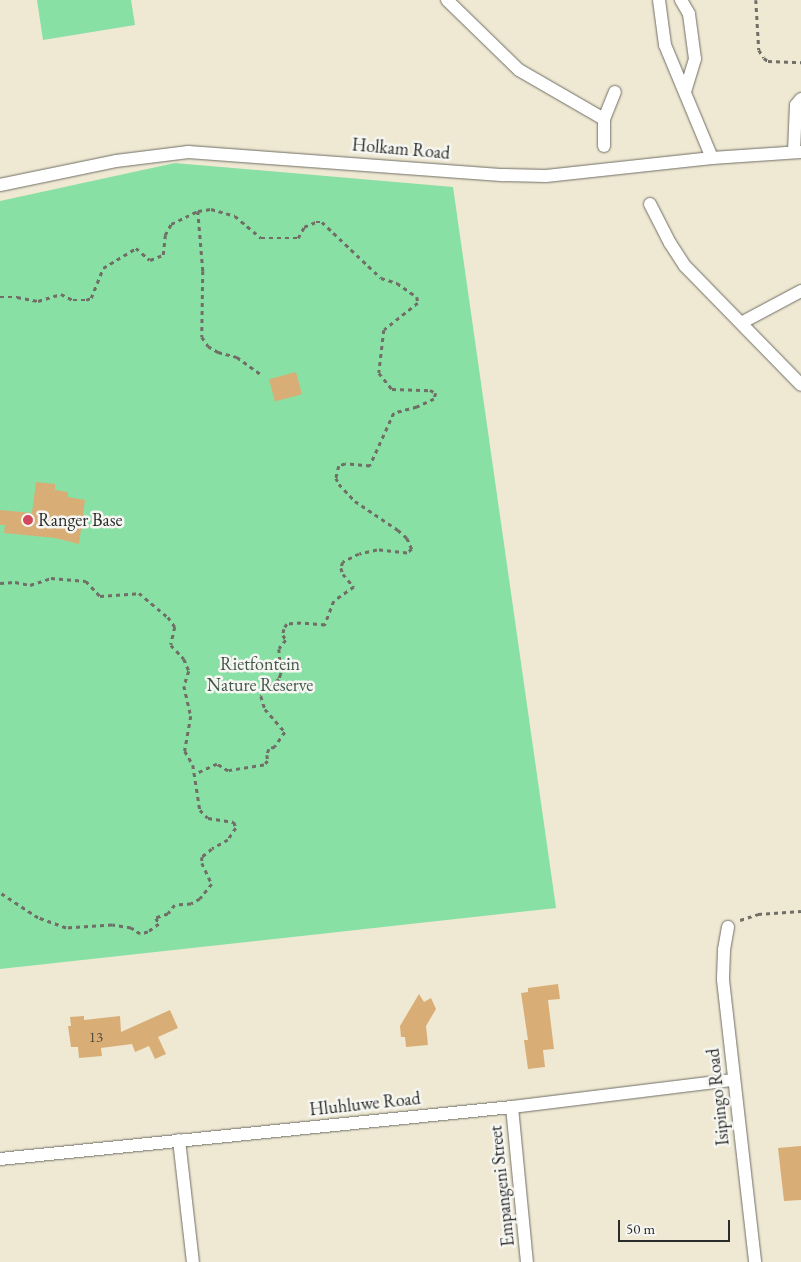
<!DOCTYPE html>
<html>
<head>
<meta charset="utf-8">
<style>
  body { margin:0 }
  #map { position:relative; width:801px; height:1262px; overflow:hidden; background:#efe9d3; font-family:"EB Garamond",serif }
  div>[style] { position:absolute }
  .green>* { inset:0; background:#88e0a4 }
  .building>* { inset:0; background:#d8ae76; transform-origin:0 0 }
  .path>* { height:2.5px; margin-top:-1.25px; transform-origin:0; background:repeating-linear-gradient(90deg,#706e66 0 4px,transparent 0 8px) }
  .roads { filter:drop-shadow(0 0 1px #706e66) drop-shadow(0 0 1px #706e66) }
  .street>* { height:12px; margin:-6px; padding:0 6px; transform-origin:6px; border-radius:6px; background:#fff }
  .dots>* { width:14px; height:14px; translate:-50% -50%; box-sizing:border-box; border:2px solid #f6f6f2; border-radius:50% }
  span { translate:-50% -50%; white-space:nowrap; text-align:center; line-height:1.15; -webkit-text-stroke:5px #f6f6f2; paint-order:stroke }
  .number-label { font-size:15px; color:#564c3e }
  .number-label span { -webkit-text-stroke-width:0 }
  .street-label { font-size:18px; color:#2b2b2b }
  .poi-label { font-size:18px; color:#2b2b2b }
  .left { translate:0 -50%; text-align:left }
  .park-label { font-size:18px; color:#425849 }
  .scale { position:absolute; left:618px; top:1220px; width:112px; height:22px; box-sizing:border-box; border:2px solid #2b2b2b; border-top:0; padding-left:6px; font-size:15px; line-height:18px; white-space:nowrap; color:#2b2b2b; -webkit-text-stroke:4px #f6f6f2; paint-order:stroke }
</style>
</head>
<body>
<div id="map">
  <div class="green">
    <i style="clip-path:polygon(37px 0,131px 0,135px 25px,43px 40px)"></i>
    <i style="clip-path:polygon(175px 163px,453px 187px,556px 908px,0 969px,0 201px)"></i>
  </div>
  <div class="building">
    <i style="left:296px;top:372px;width:23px;height:28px;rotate:75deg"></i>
    <i style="clip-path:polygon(36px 482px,55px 484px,55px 490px,68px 492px,68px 497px,85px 500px,79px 544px,55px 538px,4px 533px,5px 525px,0 525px,0 510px,32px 513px)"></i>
    <i style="clip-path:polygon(558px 984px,560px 999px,548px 1000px,554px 1049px,543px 1050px,545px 1067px,528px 1069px,524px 1040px,528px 1040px,521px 993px,528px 992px,528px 988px)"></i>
    <i style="clip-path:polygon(419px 994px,424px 1002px,431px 998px,436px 1009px,426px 1026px,428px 1045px,406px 1047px,405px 1037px,401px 1037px,400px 1026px)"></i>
    <i style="clip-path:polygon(170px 1010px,178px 1028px,158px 1037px,166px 1054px,155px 1059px,149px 1046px,135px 1052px,132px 1044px,101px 1048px,102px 1056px,79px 1058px,78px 1047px,71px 1047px,68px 1026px,71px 1026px,70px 1017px,84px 1016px,84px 1020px,120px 1016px,121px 1032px)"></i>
    <i style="clip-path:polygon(801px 1146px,801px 1200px,784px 1201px,778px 1148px)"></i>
  </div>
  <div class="path">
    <i style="left:756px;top:0;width:50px;rotate:86.6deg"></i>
    <i style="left:759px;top:50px;width:9px;rotate:58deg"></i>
    <i style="left:764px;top:58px;width:5px;rotate:37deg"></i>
    <i style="left:768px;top:61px;width:33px;rotate:2deg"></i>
    <i style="left:198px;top:211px;width:60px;rotate:85.2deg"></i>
    <i style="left:203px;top:271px;width:66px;rotate:90.9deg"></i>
    <i style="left:202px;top:337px;width:11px;rotate:56deg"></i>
    <i style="left:208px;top:346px;width:12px;rotate:31deg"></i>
    <i style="left:218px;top:352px;width:20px;rotate:15deg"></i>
    <i style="left:237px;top:357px;width:29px;rotate:36deg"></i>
    <i style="left:0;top:297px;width:17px"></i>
    <i style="left:17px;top:297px;width:21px;rotate:11deg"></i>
    <i style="left:38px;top:301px;width:24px;rotate:-17deg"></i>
    <i style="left:61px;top:294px;width:13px;rotate:27deg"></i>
    <i style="left:73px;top:300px;width:13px"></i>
    <i style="left:86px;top:300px;width:5px;rotate:-22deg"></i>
    <i style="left:91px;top:298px;width:32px;rotate:-68deg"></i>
    <i style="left:103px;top:268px;width:39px;rotate:-31deg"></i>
    <i style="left:136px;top:248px;width:18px;rotate:41deg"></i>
    <i style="left:150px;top:260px;width:14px;rotate:-21deg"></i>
    <i style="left:163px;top:255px;width:20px;rotate:-84deg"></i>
    <i style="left:165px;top:235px;width:13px;rotate:-61deg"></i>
    <i style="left:171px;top:224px;width:30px;rotate:-26deg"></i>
    <i style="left:198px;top:211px;width:13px;rotate:-9deg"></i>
    <i style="left:211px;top:209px;width:25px;rotate:16deg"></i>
    <i style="left:235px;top:216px;width:34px;rotate:40deg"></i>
    <i style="left:261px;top:238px;width:37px"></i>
    <i style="left:298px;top:238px;width:13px;rotate:-61deg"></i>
    <i style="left:304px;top:227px;width:13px;rotate:-23deg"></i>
    <i style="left:316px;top:222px;width:6px"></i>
    <i style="left:322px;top:222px;width:81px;rotate:43.5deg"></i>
    <i style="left:381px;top:278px;width:17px;rotate:17deg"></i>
    <i style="left:397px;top:283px;width:24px;rotate:35deg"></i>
    <i style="left:417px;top:297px;width:6px;rotate:81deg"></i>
    <i style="left:418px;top:303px;width:43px;rotate:141.5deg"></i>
    <i style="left:384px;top:330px;width:43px;rotate:96.6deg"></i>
    <i style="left:379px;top:373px;width:21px;rotate:51deg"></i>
    <i style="left:392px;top:389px;width:38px;rotate:2deg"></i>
    <i style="left:430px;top:390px;width:7px;rotate:27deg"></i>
    <i style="left:436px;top:393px;width:6px;rotate:108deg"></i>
    <i style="left:434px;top:399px;width:19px;rotate:155deg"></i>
    <i style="left:417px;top:407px;width:24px;rotate:165deg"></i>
    <i style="left:394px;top:413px;width:58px;rotate:114.4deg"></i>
    <i style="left:370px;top:466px;width:25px;rotate:-175deg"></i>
    <i style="left:345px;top:464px;width:6px;rotate:162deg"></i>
    <i style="left:339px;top:466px;width:12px;rotate:104deg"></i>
    <i style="left:336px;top:478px;width:7px;rotate:63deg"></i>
    <i style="left:339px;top:484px;width:23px;rotate:47deg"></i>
    <i style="left:355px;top:501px;width:52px;rotate:34deg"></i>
    <i style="left:398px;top:530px;width:12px;rotate:42deg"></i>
    <i style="left:407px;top:538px;width:12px;rotate:66deg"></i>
    <i style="left:412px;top:549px;width:6px;rotate:141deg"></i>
    <i style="left:407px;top:553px;width:30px;rotate:-174deg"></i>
    <i style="left:377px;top:550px;width:18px;rotate:167deg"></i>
    <i style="left:359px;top:554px;width:18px;rotate:153deg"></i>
    <i style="left:343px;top:562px;width:6px;rotate:108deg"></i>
    <i style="left:341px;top:568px;width:6px;rotate:72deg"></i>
    <i style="left:343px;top:574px;width:17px;rotate:50deg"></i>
    <i style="left:354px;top:587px;width:24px;rotate:145deg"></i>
    <i style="left:334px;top:601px;width:26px;rotate:111deg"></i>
    <i style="left:325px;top:625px;width:24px;rotate:-175deg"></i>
    <i style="left:301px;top:623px;width:14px;rotate:176deg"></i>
    <i style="left:287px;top:624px;width:6px;rotate:121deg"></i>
    <i style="left:284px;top:629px;width:6px;rotate:99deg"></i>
    <i style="left:283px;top:635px;width:6px;rotate:59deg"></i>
    <i style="left:286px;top:640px;width:11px;rotate:128deg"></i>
    <i style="left:279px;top:649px;width:25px;rotate:85deg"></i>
    <i style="left:281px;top:674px;width:5px;rotate:112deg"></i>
    <i style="left:279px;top:679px;width:25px;rotate:137deg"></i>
    <i style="left:261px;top:696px;width:14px;rotate:73deg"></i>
    <i style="left:265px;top:709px;width:30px;rotate:49deg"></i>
    <i style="left:285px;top:732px;width:18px;rotate:124deg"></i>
    <i style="left:275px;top:747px;width:6px;rotate:162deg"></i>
    <i style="left:269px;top:749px;width:6px;rotate:108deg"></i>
    <i style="left:267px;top:755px;width:6px;rotate:81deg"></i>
    <i style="left:268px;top:761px;width:6px;rotate:135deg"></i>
    <i style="left:264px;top:765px;width:36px;rotate:171deg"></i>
    <i style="left:228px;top:771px;width:13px;rotate:-148deg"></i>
    <i style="left:217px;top:764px;width:26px;rotate:155deg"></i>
    <i style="left:0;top:583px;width:15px;rotate:-4deg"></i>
    <i style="left:15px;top:582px;width:15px;rotate:11deg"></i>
    <i style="left:30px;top:585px;width:22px;rotate:-18deg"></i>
    <i style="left:51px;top:578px;width:35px;rotate:5deg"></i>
    <i style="left:86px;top:581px;width:21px;rotate:47deg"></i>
    <i style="left:100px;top:596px;width:39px;rotate:-4deg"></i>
    <i style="left:139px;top:593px;width:38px;rotate:40deg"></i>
    <i style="left:168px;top:617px;width:12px;rotate:55deg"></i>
    <i style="left:175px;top:627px;width:18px;rotate:103deg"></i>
    <i style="left:171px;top:645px;width:19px;rotate:47deg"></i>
    <i style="left:184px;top:659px;width:13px;rotate:67deg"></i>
    <i style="left:189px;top:671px;width:16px;rotate:108deg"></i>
    <i style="left:184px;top:686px;width:31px;rotate:77deg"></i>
    <i style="left:191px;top:716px;width:36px;rotate:100deg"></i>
    <i style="left:185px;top:751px;width:16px;rotate:60deg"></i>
    <i style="left:193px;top:765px;width:46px;rotate:81.2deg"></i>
    <i style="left:200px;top:810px;width:11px;rotate:45deg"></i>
    <i style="left:208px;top:818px;width:26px;rotate:9deg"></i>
    <i style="left:234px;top:822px;width:6px;rotate:72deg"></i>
    <i style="left:236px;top:828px;width:14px;rotate:124deg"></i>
    <i style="left:228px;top:840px;width:18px;rotate:151deg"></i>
    <i style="left:212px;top:849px;width:13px;rotate:141deg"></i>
    <i style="left:202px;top:857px;width:6px;rotate:90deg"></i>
    <i style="left:202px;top:863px;width:23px;rotate:65deg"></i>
    <i style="left:212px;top:884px;width:19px;rotate:129deg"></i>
    <i style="left:200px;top:899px;width:10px;rotate:151deg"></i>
    <i style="left:191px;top:904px;width:16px;rotate:176deg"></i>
    <i style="left:175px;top:905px;width:11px;rotate:128deg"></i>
    <i style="left:168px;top:914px;width:13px;rotate:162deg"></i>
    <i style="left:156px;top:918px;width:7px;rotate:63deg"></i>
    <i style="left:159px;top:924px;width:14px;rotate:144deg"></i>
    <i style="left:148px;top:932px;width:8px;rotate:166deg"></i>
    <i style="left:140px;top:934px;width:11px;rotate:-146deg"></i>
    <i style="left:131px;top:928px;width:19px;rotate:-171deg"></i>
    <i style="left:112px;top:925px;width:46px;rotate:176.3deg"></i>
    <i style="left:66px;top:928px;width:30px;rotate:-160deg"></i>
    <i style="left:38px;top:918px;width:45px;rotate:-146.7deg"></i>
    <i style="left:740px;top:920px;width:19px;rotate:-18deg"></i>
    <i style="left:758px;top:914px;width:43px;rotate:-4deg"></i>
  </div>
  <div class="roads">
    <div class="street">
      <i style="left:447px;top:0;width:100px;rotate:44.2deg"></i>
      <i style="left:519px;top:70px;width:98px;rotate:30deg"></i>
      <i style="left:659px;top:0;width:45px;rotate:82.4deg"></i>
      <i style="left:665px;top:45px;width:122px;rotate:67.4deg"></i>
      <i style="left:681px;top:0;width:16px;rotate:60deg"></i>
      <i style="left:689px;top:14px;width:45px;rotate:82.4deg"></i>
      <i style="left:695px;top:59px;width:34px;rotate:107deg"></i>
      <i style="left:604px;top:146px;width:27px;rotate:-90deg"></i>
      <i style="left:604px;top:119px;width:29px;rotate:-68deg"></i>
      <i style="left:794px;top:152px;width:47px;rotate:-87.6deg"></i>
      <i style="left:796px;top:105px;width:8px;rotate:-50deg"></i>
      <i style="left:0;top:185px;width:118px;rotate:-11.7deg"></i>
      <i style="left:116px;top:161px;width:73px;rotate:-7.1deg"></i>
      <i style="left:188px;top:152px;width:317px;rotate:4.2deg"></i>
      <i style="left:504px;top:175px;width:42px;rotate:1.4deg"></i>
      <i style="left:546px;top:176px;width:167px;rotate:-6.2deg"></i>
      <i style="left:712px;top:158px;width:89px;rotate:-3.9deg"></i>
      <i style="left:650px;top:204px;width:44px;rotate:62.9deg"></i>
      <i style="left:670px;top:243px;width:27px;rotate:57deg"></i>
      <i style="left:685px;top:266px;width:166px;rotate:45.7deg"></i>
      <i style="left:741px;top:323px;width:68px;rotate:-28.1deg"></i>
      <i style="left:728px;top:927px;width:23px;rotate:100deg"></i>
      <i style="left:724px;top:950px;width:30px;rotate:92deg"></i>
      <i style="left:723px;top:980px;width:284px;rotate:83.5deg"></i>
      <i style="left:512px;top:1107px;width:156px;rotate:84.5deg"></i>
      <i style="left:179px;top:1140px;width:123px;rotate:83.5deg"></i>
      <i style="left:0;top:1159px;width:515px;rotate:-5.8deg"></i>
      <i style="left:512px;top:1107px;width:223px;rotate:-7deg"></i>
    </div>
  </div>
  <div class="dots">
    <i style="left:28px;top:520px;background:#d1495b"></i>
  </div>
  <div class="number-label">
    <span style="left:96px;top:1037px">13</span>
  </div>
  <div class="street-label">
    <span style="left:401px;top:149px;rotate:5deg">Holkam Road</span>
    <span style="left:718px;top:1097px;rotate:-96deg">Isipingo Road</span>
    <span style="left:365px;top:1104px;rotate:-6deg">Hluhluwe Road</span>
    <span style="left:502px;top:1186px;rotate:-96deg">Empangeni Street</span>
  </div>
  <div class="poi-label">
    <span class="left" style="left:38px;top:520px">Ranger Base</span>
  </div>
  <div class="park-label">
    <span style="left:260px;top:675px">Rietfontein<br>Nature Reserve</span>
  </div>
  <div class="scale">50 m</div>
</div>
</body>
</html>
